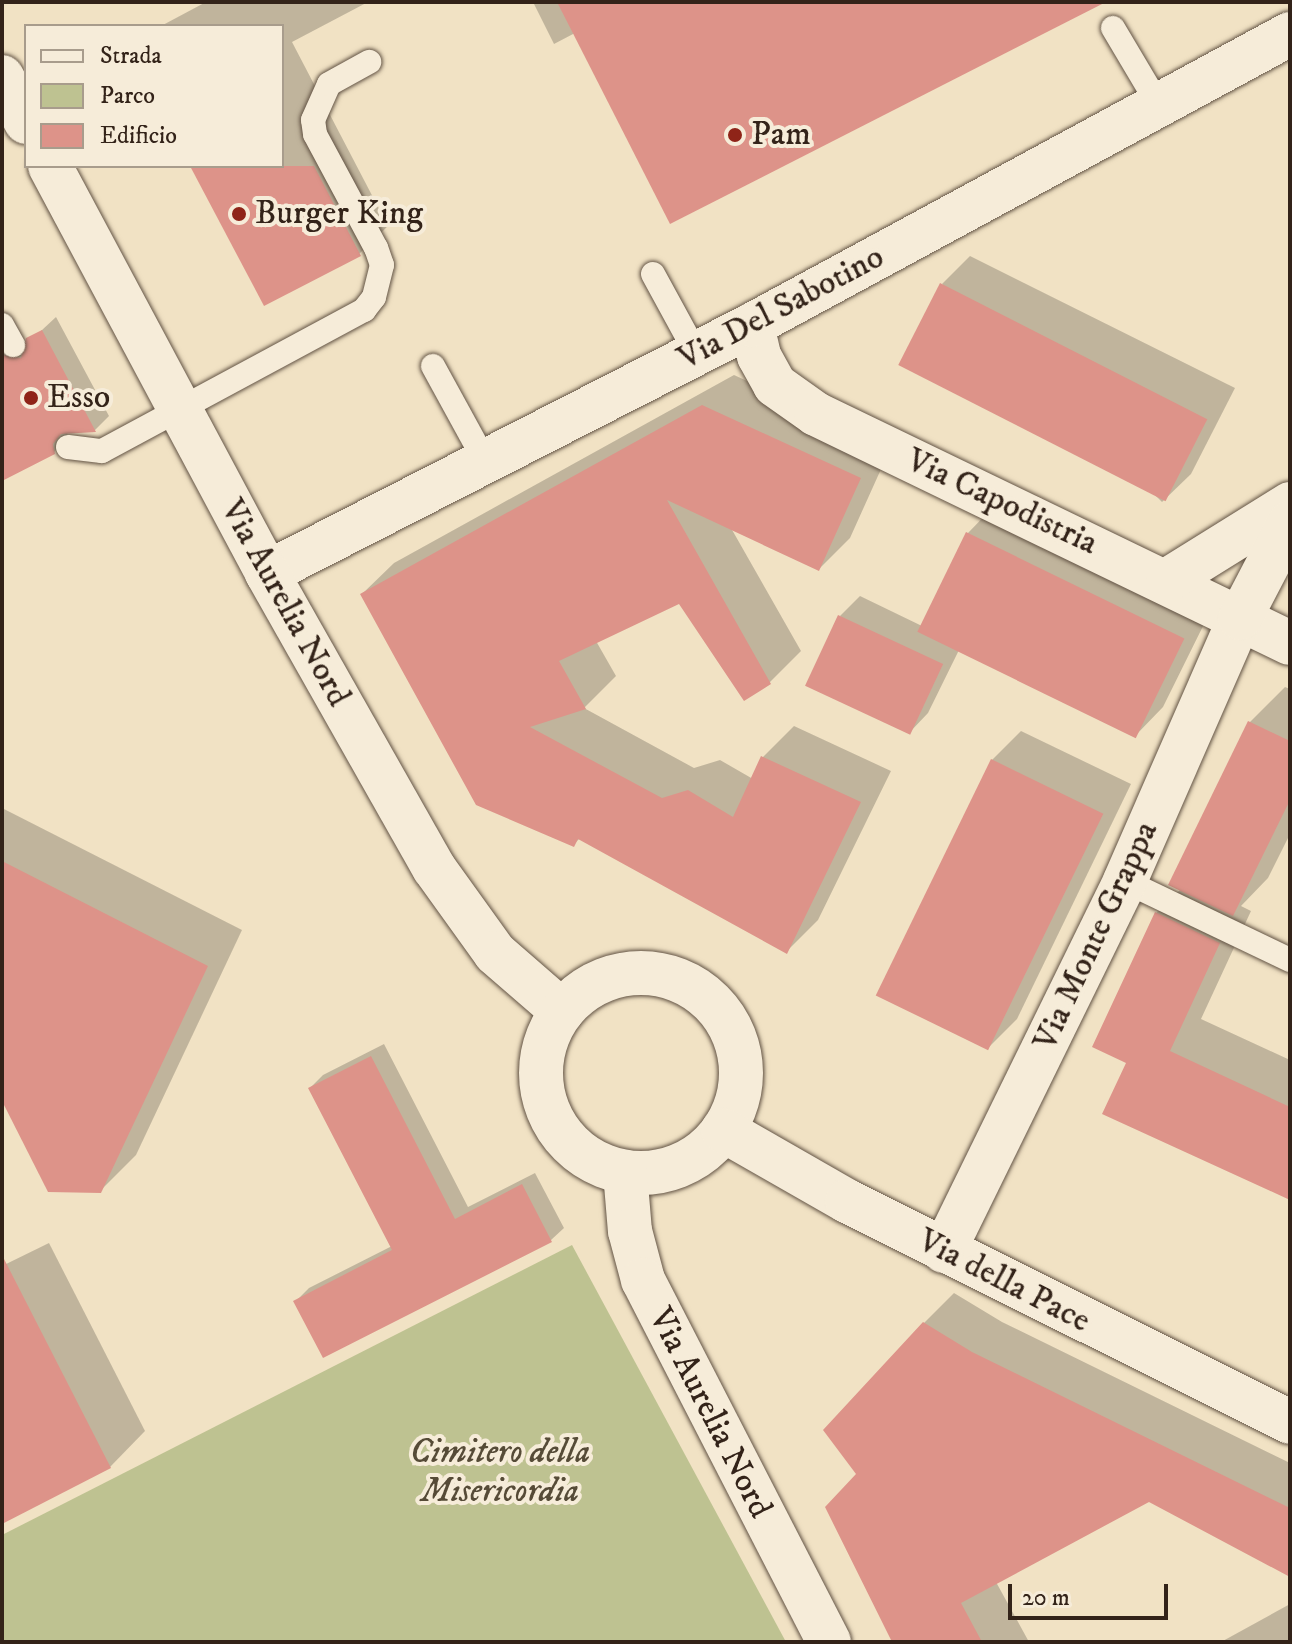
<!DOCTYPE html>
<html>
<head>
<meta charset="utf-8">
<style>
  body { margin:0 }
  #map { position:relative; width:1292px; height:1644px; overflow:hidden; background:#f1e2c4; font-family:"IM FELL DW Pica",serif }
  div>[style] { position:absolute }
  .green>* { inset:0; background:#bec291 }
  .shadow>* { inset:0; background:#0003 }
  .building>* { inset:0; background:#dd9389; transform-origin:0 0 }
  .roads { filter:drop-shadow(0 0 2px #625344) drop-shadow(0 0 2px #625344) }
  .lane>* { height:24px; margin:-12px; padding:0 12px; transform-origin:12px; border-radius:12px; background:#f6ecd9 }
  .street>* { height:44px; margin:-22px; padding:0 22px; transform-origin:22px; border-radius:22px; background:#f6ecd9 }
  .secondary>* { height:44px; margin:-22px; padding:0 22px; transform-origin:22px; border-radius:22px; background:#f6ecd9 }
  .secondary>.ring { margin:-22px; padding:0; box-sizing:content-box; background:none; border:44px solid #f6ecd9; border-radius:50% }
  .dots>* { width:22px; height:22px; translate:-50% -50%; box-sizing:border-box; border:4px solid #f6ecd9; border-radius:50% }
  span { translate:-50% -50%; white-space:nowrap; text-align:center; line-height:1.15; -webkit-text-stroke:8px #f6ecd9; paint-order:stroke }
  .poi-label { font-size:34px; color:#332319 }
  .left { translate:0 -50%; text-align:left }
  .street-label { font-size:34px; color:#332319 }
  .park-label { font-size:34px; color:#564b37; font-style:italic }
  .frame { position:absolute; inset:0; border:4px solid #332319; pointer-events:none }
  .legend { position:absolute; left:24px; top:24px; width:260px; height:144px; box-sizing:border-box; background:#f6ecd9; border:2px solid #a89c8c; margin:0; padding:10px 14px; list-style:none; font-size:24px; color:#332319 }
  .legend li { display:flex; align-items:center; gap:16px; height:40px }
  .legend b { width:40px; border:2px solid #a89c8c }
  .scale { position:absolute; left:1008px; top:1584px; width:160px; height:36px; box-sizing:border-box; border:4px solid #332319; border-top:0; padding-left:10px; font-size:24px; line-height:28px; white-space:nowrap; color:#332319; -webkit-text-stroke:6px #f6ecd9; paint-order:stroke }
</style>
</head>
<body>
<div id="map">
  <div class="green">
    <i style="clip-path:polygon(572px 1245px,786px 1642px,2px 1642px,2px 1535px)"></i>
  </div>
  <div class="shadow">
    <i style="clip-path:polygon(206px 2px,368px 2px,292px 42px,388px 226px,359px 254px,192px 166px,282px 166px,282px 26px,161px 26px)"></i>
    <i style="clip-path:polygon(533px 2px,1101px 2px,575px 33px,554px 44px)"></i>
    <i style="clip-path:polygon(970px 256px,1235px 388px,1191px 474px,1162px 502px,942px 284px)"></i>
    <i style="clip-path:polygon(56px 317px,109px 416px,95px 430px,67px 431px,68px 438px,54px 452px,2px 480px,2px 346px,15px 339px,28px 343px)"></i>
    <i style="clip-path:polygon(734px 375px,891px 447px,850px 538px,819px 569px,731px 528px,801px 651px,770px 682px,744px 698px,680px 602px,596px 641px,616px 676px,584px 708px,694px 768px,720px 760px,753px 779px,763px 757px,794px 726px,891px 771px,818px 920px,787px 951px,580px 838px,573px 845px,362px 594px,394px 563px)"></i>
    <i style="clip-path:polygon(996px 504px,1211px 610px,1163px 707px,1135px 736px,959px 650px,928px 713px,909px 733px,840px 616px,860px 596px,922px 626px,968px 533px)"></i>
    <i style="clip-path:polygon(1285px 687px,1290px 689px,1290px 834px,1268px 878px,1241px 906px,1251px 911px,1201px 1019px,1290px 1060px,1290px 1198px,1129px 1062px,1156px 913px,1181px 889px,1249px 723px)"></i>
    <i style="clip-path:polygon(1021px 731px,1131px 784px,1017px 1019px,989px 1047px,992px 760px)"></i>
    <i style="clip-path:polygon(2px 808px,242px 930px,136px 1155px,100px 1191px,2px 1097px)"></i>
    <i style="clip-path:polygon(384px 1044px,468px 1207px,535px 1173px,564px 1228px,551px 1240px,296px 1301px,309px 1288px,392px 1246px,310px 1088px,323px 1075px)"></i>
    <i style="clip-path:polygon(49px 1243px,145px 1431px,110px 1467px,2px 1521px,2px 1266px)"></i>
    <i style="clip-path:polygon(954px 1293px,1002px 1322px,1290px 1463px,1290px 1575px,1149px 1500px,996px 1582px,1029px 1642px,898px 1642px,859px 1474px,924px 1323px)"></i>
    <i style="clip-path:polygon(1290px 1604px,1290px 1642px,1221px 1642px)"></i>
  </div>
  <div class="building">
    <i style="clip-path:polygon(557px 2px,1106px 2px,670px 224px)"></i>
    <i style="clip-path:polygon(190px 166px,314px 166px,361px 256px,264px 306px)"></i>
    <i style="left:940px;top:283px;width:300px;height:92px;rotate:27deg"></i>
    <i style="clip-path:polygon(42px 330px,96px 432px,61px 434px,53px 444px,55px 454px,2px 481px,2px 355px,21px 358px,26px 338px)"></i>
    <i style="clip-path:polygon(702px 405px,861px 478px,819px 571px,667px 500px,771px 684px,744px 701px,679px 604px,559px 661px,586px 709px,530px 727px,662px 798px,688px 790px,733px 817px,761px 756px,861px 802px,787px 954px,578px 839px,574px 847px,476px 805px,360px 594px)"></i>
    <i style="left:966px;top:532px;width:243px;height:111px;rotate:26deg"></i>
    <i style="left:838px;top:615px;width:116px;height:78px;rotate:25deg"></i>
    <i style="clip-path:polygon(1248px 721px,1290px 741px,1290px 800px,1233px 916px,1168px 885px)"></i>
    <i style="left:991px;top:759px;width:125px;height:263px;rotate:26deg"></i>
    <i style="clip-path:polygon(2px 861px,208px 966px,101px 1193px,48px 1192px,2px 1101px)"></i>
    <i style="clip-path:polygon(1155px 912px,1220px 943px,1170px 1051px,1290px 1107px,1290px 1200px,1102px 1114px,1126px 1063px,1092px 1047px)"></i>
    <i style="clip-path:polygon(371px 1056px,455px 1219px,522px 1184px,552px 1242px,323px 1358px,293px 1301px,392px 1250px,308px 1088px)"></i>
    <i style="clip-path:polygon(2px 1255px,111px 1468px,2px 1524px)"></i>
    <i style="clip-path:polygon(923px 1322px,972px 1352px,1290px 1508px,1290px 1577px,1149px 1502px,961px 1603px,982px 1642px,892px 1642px,825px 1507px,856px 1474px,823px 1430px)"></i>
  </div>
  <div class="roads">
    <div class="lane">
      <i style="left:1113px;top:28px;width:92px;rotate:59.3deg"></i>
      <i style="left:653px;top:274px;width:90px;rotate:61.4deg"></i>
      <i style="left:2px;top:325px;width:23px;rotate:61deg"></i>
      <i style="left:433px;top:366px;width:108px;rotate:61.3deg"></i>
      <i style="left:68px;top:447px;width:34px;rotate:7deg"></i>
      <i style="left:102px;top:451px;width:298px;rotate:-28.3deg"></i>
      <i style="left:364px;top:310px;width:16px;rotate:-52deg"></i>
      <i style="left:374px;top:297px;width:33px;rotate:-76deg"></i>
      <i style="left:382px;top:265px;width:18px;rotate:-109deg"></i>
      <i style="left:376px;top:248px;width:129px;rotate:-118.2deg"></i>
      <i style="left:315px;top:134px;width:14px;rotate:-98deg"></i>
      <i style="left:313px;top:120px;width:39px;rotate:-66deg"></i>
      <i style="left:329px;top:84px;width:46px;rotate:-28.8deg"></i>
      <i style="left:1125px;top:881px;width:183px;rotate:25.6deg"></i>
    </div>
    <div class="street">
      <i style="left:752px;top:325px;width:32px;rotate:77deg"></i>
      <i style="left:759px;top:356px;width:33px;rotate:61deg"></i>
      <i style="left:775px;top:385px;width:50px;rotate:35.3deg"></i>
      <i style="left:816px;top:414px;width:526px;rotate:25.79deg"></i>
      <i style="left:267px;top:573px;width:545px;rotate:-27.08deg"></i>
      <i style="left:752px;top:325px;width:612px;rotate:-28.41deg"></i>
      <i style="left:1168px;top:580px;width:144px;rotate:-31.9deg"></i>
      <i style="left:944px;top:1251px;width:412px;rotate:-63.9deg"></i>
      <i style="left:1125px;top:881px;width:287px;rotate:-66.4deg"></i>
      <i style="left:1240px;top:618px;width:108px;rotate:-62.5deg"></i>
    </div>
    <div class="secondary">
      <i style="left:2px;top:77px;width:51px;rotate:61.9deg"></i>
      <i style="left:50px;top:166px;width:461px;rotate:61.9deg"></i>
      <i style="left:267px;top:573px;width:339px;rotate:60.5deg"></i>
      <i style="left:434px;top:868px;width:105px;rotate:54.3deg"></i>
      <i style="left:495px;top:953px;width:89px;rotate:40.9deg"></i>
      <i class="ring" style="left:541px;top:973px;width:156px;height:156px"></i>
      <i style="left:723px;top:1130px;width:143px;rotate:29.8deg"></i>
      <i style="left:847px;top:1201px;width:495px;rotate:26.5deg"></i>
      <i style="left:625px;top:1172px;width:59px;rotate:85.2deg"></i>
      <i style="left:630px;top:1231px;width:51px;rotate:75.1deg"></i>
      <i style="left:643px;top:1280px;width:407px;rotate:62.8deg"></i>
    </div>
  </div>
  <div class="dots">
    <i style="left:735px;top:135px;background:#8f2418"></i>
    <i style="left:239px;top:214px;background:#8f2418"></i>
    <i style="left:31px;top:398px;background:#8f2418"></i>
  </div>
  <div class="poi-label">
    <span class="left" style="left:751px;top:135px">Pam</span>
    <span class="left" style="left:255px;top:214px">Burger King</span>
    <span class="left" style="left:47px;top:398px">Esso</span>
  </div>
  <div class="street-label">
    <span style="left:781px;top:308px;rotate:-28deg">Via Del Sabotino</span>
    <span style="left:1002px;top:502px;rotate:25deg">Via Capodistria</span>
    <span style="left:285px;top:603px;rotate:61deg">Via Aurelia Nord</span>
    <span style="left:1096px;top:936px;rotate:-65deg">Via Monte Grappa</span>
    <span style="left:1004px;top:1281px;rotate:27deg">Via della Pace</span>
    <span style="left:710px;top:1413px;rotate:63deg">Via Aurelia Nord</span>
  </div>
  <div class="park-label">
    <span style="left:500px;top:1472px">Cimitero della<br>Misericordia</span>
  </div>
  <div class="frame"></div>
  <ul class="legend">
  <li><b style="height:10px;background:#f6ecd9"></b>Strada</li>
  <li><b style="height:22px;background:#bec291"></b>Parco</li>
  <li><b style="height:22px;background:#dd9389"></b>Edificio</li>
  </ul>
  <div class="scale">20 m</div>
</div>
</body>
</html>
